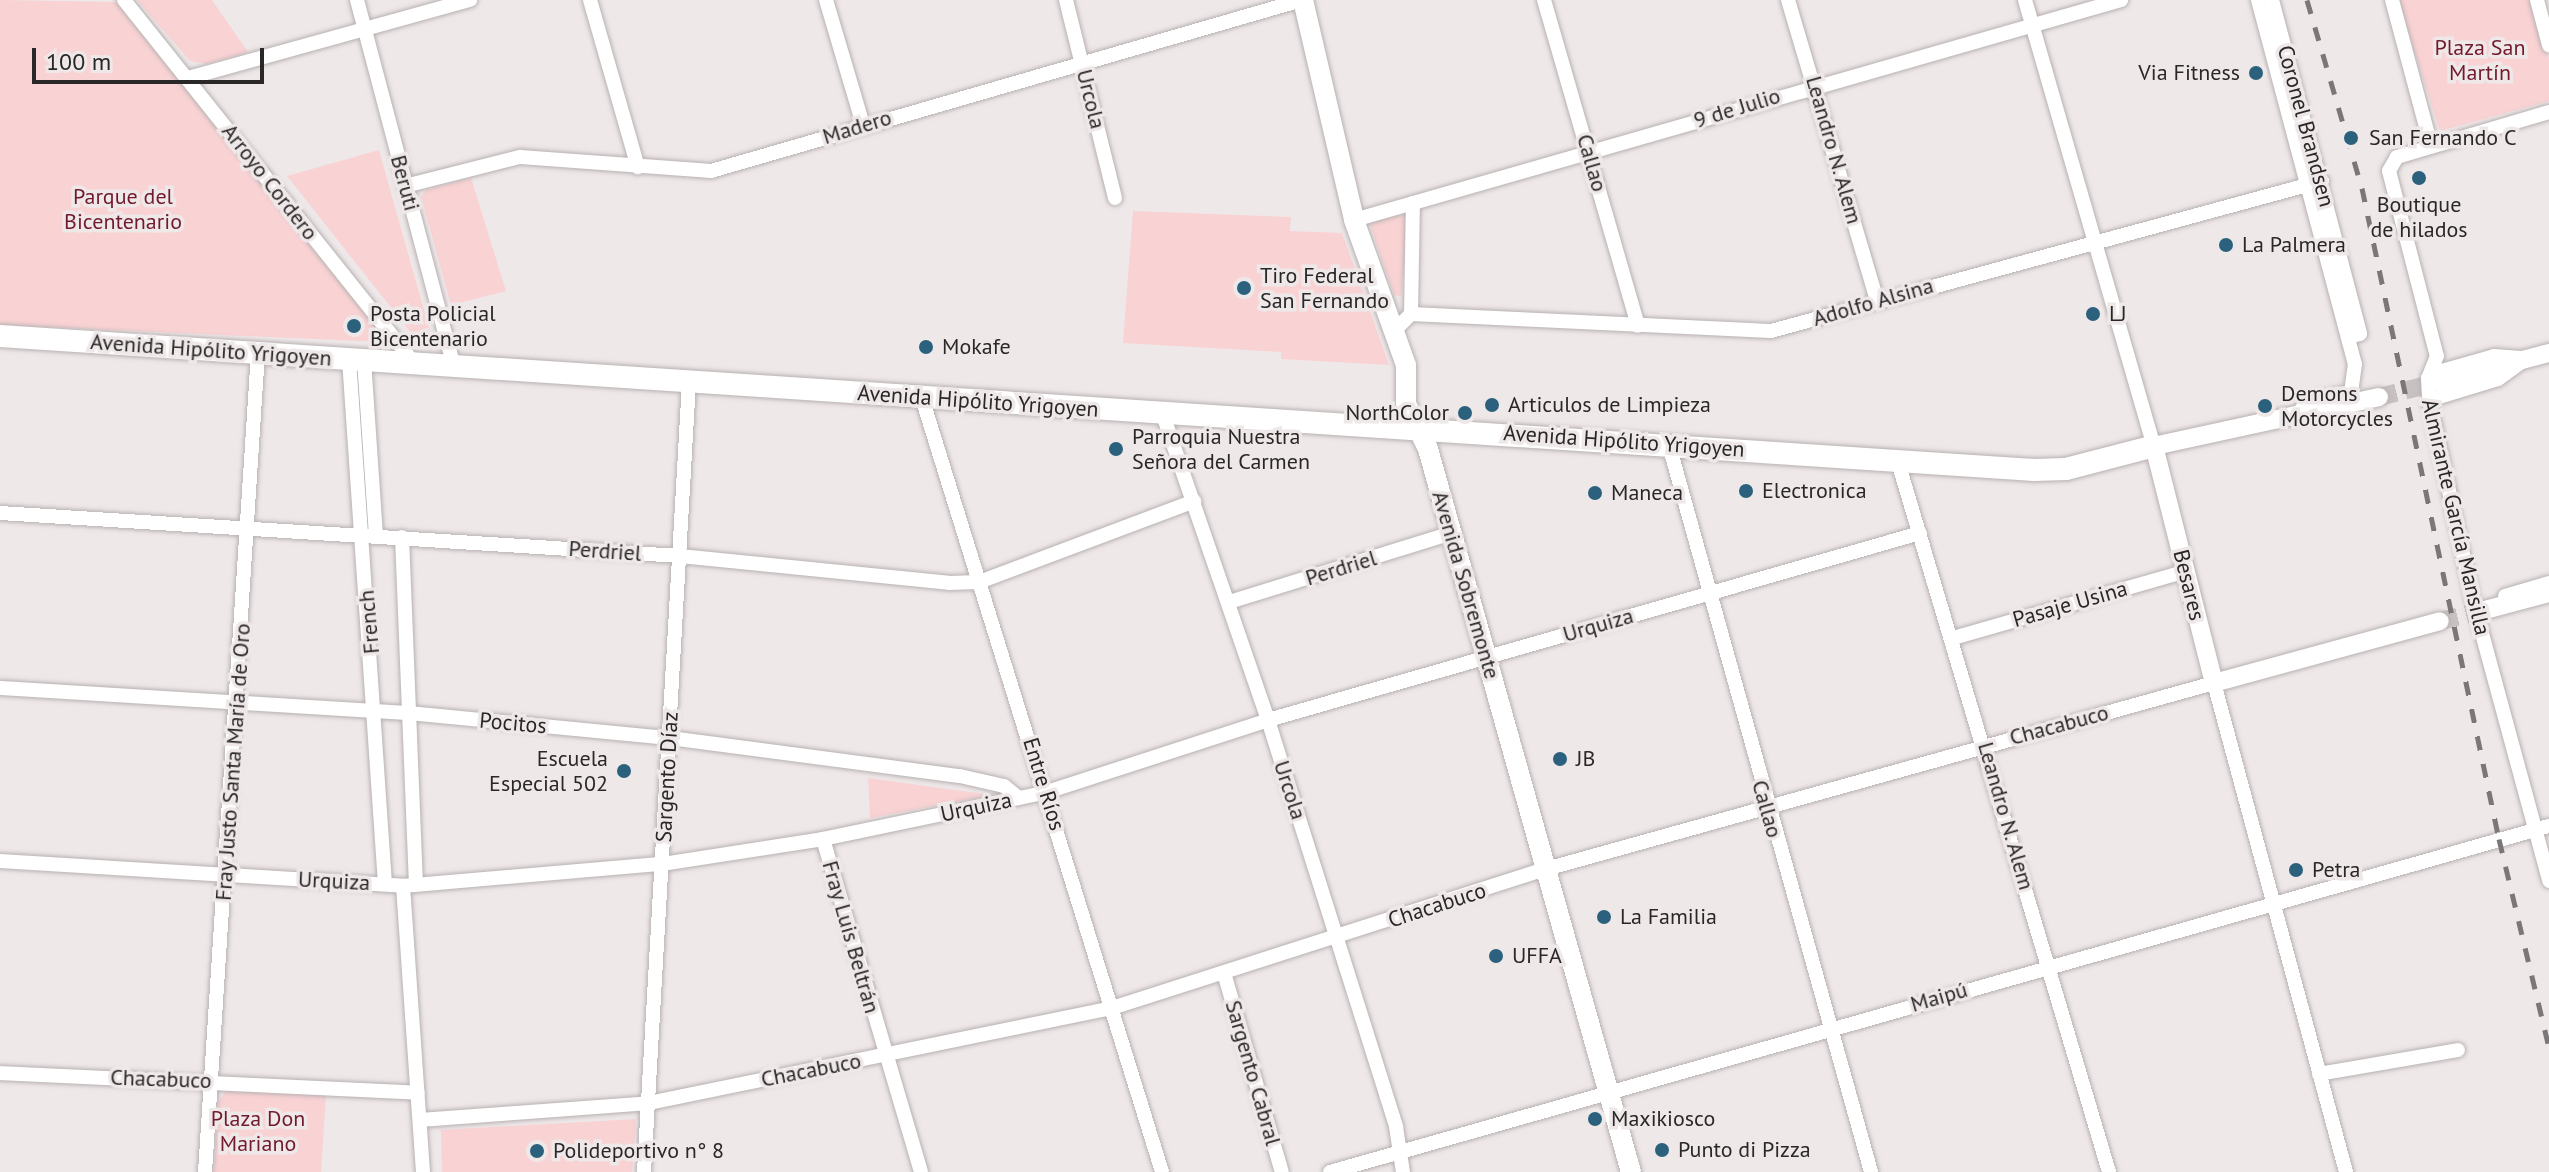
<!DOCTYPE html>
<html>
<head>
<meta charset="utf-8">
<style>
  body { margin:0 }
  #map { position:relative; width:2549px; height:1172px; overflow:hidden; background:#efe8e9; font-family:"PT Sans",sans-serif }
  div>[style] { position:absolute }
  .green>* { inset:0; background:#f9d2d4 }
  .tertiary-tunnel>* { height:18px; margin-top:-9px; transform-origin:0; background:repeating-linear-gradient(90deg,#c8c1c2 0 18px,transparent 0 27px) }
  .roads { filter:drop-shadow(0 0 2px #b8b1b1) drop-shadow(0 0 2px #b8b1b1) }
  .minor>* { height:14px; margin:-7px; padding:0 7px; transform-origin:7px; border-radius:7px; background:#fff }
  .tertiary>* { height:18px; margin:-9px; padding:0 9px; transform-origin:9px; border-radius:9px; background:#fff }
  .secondary>* { height:20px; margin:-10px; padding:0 10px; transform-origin:10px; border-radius:10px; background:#fff }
  .primary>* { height:22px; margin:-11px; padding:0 11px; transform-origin:11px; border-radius:11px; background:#fff }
  .rail>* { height:5px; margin-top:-2.5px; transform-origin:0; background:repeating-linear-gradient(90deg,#7b7677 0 14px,transparent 0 28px) }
  .dots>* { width:22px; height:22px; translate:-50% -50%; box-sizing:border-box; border:4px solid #efe8e9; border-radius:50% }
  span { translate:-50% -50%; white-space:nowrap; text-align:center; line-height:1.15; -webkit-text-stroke:7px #efe8e9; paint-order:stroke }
  .park-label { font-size:22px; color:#721a2d }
  .poi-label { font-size:22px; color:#2a2728 }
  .right { translate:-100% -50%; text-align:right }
  .left { translate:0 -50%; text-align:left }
  .street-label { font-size:22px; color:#2a2728 }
  .scale { position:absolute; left:32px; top:48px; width:232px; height:36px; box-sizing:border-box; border:4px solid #2a2728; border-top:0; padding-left:10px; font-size:24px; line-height:28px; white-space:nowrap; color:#2a2728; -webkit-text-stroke:6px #efe8e9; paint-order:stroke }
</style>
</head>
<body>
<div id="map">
  <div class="green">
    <i style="clip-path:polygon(0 0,116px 2px,381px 334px,382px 342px,0 325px)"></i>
    <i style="clip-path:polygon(137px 0,212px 0,248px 52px,207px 64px,190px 61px)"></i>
    <i style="clip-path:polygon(2398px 0,2532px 0,2549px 59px,2549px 101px,2440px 131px)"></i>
    <i style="clip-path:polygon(379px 150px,431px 335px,428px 343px,419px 343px,287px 176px)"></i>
    <i style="clip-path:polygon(471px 178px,506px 291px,451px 305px,421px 196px,426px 190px)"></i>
    <i style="clip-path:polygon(1133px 211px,1291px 217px,1290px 231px,1342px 233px,1389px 365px,1281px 359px,1281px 352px,1123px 343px)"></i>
    <i style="clip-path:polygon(1405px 215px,1405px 254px,1401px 296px,1394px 295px,1370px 225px,1373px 220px)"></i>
    <i style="clip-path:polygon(868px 778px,991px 795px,870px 818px)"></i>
    <i style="clip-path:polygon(226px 1091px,326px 1095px,321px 1172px,214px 1172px,218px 1102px)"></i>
    <i style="clip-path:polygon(636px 1119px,632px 1172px,442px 1172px,441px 1130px)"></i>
  </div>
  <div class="tertiary-tunnel">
    <i style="left:2379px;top:397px;width:62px;rotate:-14deg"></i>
    <i style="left:2440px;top:621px;width:46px;rotate:-13.7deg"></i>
  </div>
  <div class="roads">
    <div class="minor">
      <i style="left:124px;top:0;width:466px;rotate:51.4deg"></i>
      <i style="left:357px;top:0;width:379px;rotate:75.2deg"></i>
      <i style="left:590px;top:0;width:174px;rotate:74deg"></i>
      <i style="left:826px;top:0;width:130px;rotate:73.5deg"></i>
      <i style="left:1066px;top:0;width:204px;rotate:76.1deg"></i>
      <i style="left:1544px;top:0;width:339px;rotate:73.9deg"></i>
      <i style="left:1788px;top:0;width:314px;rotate:73.5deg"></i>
      <i style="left:2025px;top:0;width:464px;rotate:73.9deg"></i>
      <i style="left:2258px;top:0;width:377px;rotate:75.1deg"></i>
      <i style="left:2355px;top:364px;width:28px;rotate:98deg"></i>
      <i style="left:2351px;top:392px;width:44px;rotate:168.2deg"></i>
      <i style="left:2308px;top:401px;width:23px;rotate:128deg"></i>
      <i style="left:2272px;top:0;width:345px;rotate:75.2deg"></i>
      <i style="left:2360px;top:334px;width:12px;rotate:166deg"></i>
      <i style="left:2392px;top:0;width:151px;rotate:75deg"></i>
      <i style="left:2537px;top:0;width:47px;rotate:75.1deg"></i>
      <i style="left:188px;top:78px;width:293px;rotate:-15.5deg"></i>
      <i style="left:2549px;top:112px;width:159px;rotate:163.5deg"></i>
      <i style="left:2397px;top:157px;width:16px;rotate:120deg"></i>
      <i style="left:2389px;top:171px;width:191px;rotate:75.5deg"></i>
      <i style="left:2437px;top:356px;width:24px;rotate:112deg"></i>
      <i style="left:2428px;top:378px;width:22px;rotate:87deg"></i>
      <i style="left:2429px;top:400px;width:209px;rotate:77.6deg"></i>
      <i style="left:2474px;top:604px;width:287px;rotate:74.8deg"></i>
      <i style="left:405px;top:186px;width:119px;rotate:-14.2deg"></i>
      <i style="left:520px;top:157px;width:192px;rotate:4.2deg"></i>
      <i style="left:711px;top:171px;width:615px;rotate:-16.14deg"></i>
      <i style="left:1354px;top:220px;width:798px;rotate:-16deg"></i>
      <i style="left:1411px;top:314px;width:360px;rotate:2.7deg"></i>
      <i style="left:1771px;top:331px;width:571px;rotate:-15.23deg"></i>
      <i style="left:1394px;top:331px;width:24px;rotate:-45deg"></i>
      <i style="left:1411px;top:314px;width:111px;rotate:-89deg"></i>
      <i style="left:349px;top:359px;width:526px;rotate:86.08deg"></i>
      <i style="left:364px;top:360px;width:175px;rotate:86.1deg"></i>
      <i style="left:2431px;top:374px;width:66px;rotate:-15.9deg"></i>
      <i style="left:2494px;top:356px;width:27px;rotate:4deg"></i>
      <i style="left:922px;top:398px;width:810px;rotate:72.77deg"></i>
      <i style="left:2429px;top:400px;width:72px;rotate:-16.9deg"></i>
      <i style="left:2498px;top:379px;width:31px;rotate:-36deg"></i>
      <i style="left:1162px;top:412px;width:326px;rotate:71deg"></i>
      <i style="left:1268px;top:720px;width:427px;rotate:72.5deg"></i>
      <i style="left:1396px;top:1127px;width:46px;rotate:81.2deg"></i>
      <i style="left:1669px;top:445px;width:755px;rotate:74.47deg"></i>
      <i style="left:1898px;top:462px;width:741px;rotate:73.45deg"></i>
      <i style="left:0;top:513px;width:681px;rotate:3.62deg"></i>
      <i style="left:680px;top:556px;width:270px;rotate:5.7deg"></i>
      <i style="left:949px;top:583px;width:30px;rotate:-2deg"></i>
      <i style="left:979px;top:582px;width:230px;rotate:-20.6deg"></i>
      <i style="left:402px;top:537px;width:347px;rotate:87.7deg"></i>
      <i style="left:2505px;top:596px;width:46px;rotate:-16.5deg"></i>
      <i style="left:1229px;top:602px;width:233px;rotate:-17.2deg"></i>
      <i style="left:1953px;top:638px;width:242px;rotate:-16deg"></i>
      <i style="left:0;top:688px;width:409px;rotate:3.5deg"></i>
      <i style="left:408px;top:713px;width:263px;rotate:5.5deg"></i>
      <i style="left:670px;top:738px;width:292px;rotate:7.5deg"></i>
      <i style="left:960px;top:776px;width:45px;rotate:12.8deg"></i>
      <i style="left:1004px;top:786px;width:19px;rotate:39deg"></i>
      <i style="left:823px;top:839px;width:347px;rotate:73.6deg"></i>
      <i style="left:0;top:861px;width:404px;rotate:3.5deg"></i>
      <i style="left:403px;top:886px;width:260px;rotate:-4.9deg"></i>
      <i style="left:662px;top:864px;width:163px;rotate:-8.8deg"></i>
      <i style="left:823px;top:839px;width:229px;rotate:-11.8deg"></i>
      <i style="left:1047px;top:792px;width:232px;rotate:-18deg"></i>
      <i style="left:1268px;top:720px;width:678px;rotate:-16deg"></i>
      <i style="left:403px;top:886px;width:287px;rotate:86deg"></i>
      <i style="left:1224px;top:973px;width:207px;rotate:73.8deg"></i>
      <i style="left:0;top:1073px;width:418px;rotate:2.7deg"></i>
      <i style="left:2319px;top:1074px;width:141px;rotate:-9.8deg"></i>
      <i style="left:420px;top:1120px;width:230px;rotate:-4.2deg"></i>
      <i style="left:649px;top:1103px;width:473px;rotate:-11.6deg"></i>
      <i style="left:1112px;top:1008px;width:456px;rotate:-17.8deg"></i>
      <i style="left:1546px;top:869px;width:693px;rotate:-15.56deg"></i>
      <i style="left:2214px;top:683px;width:507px;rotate:74.89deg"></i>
      <i style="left:205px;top:1172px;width:821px;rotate:-86.3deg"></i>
      <i style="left:644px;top:1172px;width:791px;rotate:-86.74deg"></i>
      <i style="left:1330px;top:1172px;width:1267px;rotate:-15.85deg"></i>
    </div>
    <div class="tertiary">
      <i style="left:2439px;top:382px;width:114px;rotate:-14.8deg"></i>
      <i style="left:2379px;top:397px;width:230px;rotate:167.7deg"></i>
      <i style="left:2154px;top:446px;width:244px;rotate:75.8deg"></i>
      <i style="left:2214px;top:683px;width:234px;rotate:-15.3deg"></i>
      <i style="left:2485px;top:610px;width:66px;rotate:-14.9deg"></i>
    </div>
    <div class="secondary">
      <i style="left:1303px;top:0;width:226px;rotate:76.9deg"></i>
      <i style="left:1354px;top:220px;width:154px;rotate:70.3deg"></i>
      <i style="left:1406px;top:365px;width:39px;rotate:90deg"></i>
      <i style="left:1406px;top:404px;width:50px;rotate:63.9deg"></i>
      <i style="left:1428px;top:449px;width:751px;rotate:74.32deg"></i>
    </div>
    <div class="primary">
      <i style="left:0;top:336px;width:2039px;rotate:3.77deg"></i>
      <i style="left:2035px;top:470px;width:31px;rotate:-2deg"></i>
      <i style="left:2066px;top:469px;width:91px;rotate:-14.6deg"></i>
    </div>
  </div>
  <div class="rail">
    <i style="left:2307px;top:0;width:196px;rotate:73.7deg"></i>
    <i style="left:2362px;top:188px;width:665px;rotate:78.12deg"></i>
    <i style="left:2499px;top:839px;width:214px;rotate:76.5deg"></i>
  </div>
  <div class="dots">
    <i style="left:2256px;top:73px;background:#2b617c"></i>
    <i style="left:2351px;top:138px;background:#2b617c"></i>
    <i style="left:2419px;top:178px;background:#2b617c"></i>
    <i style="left:2226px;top:245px;background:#2b617c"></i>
    <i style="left:1244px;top:288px;background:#2b617c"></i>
    <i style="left:2093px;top:314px;background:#2b617c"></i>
    <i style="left:354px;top:326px;background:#2b617c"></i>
    <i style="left:926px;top:347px;background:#2b617c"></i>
    <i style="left:1492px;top:405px;background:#2b617c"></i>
    <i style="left:2265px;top:406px;background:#2b617c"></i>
    <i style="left:1465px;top:413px;background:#2b617c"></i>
    <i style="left:1116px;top:449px;background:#2b617c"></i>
    <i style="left:1746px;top:491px;background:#2b617c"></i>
    <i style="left:1595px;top:493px;background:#2b617c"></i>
    <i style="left:1560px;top:759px;background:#2b617c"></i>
    <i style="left:624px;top:771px;background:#2b617c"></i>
    <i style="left:2296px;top:870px;background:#2b617c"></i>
    <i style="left:1604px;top:917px;background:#2b617c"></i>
    <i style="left:1496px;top:956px;background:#2b617c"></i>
    <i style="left:1595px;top:1119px;background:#2b617c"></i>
    <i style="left:1662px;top:1150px;background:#2b617c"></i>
    <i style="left:537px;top:1151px;background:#2b617c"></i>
  </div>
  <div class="park-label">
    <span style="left:2480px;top:60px">Plaza San<br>Martín</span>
    <span style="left:123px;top:209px">Parque del<br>Bicentenario</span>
    <span style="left:258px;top:1131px">Plaza Don<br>Mariano</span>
  </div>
  <div class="poi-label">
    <span class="right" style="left:2240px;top:73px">Via Fitness</span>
    <span class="left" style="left:2369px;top:138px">San Fernando C</span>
    <span style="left:2419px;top:217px">Boutique<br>de hilados</span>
    <span class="left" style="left:2242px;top:245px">La Palmera</span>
    <span class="left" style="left:1260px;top:288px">Tiro Federal<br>San Fernando</span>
    <span class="left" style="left:370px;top:326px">Posta Policial<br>Bicentenario</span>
    <span class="left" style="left:2109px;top:314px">LJ</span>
    <span class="left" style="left:942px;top:347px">Mokafe</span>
    <span class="left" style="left:2281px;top:406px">Demons<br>Motorcycles</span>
    <span class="left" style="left:1508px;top:405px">Articulos de Limpieza</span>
    <span class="right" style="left:1449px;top:413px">NorthColor</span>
    <span class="left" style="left:1132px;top:449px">Parroquia Nuestra<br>Señora del Carmen</span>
    <span class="left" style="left:1762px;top:491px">Electronica</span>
    <span class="left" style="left:1611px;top:493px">Maneca</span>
    <span class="right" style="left:608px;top:771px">Escuela<br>Especial 502</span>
    <span class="left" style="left:1576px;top:759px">JB</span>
    <span class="left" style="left:2312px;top:870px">Petra</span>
    <span class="left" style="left:1620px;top:917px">La Familia</span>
    <span class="left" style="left:1512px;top:956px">UFFA</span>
    <span class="left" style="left:1611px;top:1119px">Maxikiosco</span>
    <span class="left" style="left:1678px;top:1150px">Punto di Pizza</span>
    <span class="left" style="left:553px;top:1151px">Polideportivo n° 8</span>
  </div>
  <div class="street-label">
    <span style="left:1091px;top:99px;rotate:76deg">Urcola</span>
    <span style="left:1737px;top:108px;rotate:-17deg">9 de Julio</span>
    <span style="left:2306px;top:126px;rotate:75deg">Coronel Brandsen</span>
    <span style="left:857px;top:127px;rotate:-17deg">Madero</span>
    <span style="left:1834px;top:150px;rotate:74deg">Leandro N. Alem</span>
    <span style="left:1592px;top:163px;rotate:74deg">Callao</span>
    <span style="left:270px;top:182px;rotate:52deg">Arroyo Cordero</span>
    <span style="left:405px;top:183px;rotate:75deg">Beruti</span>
    <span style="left:1873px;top:302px;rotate:-16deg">Adolfo Alsina</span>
    <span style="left:211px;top:350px;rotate:4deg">Avenida Hipólito Yrigoyen</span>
    <span style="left:978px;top:401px;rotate:4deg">Avenida Hipólito Yrigoyen</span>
    <span style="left:1624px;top:441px;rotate:4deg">Avenida Hipólito Yrigoyen</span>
    <span style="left:2456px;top:517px;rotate:77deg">Almirante García Mansilla</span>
    <span style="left:605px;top:551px;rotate:4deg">Perdriel</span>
    <span style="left:1341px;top:568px;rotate:-17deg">Perdriel</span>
    <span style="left:1466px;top:585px;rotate:74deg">Avenida Sobremonte</span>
    <span style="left:2189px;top:585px;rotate:76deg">Besares</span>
    <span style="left:2070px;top:604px;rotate:-16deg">Pasaje Usina</span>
    <span style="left:369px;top:622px;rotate:-95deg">French</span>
    <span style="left:1598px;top:625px;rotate:-16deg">Urquiza</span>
    <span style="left:513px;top:723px;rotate:5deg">Pocitos</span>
    <span style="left:2059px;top:725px;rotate:-15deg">Chacabuco</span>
    <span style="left:233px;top:762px;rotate:-86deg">Fray Justo Santa María de Oro</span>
    <span style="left:667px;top:777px;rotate:-87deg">Sargento Díaz</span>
    <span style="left:1044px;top:784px;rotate:73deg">Entre Ríos</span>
    <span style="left:1290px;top:790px;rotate:72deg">Urcola</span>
    <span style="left:976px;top:807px;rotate:-12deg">Urquiza</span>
    <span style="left:1767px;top:809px;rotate:74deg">Callao</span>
    <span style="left:2006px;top:816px;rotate:74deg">Leandro N. Alem</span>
    <span style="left:334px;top:881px;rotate:3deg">Urquiza</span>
    <span style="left:1437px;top:905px;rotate:-18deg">Chacabuco</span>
    <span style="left:851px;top:937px;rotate:74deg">Fray Luis Beltrán</span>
    <span style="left:1939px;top:997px;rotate:-16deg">Maipú</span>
    <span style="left:811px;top:1070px;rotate:-11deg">Chacabuco</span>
    <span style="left:1253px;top:1073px;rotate:74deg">Sargento Cabral</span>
    <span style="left:161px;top:1079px;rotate:2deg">Chacabuco</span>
  </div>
  <div class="scale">100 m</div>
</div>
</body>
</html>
